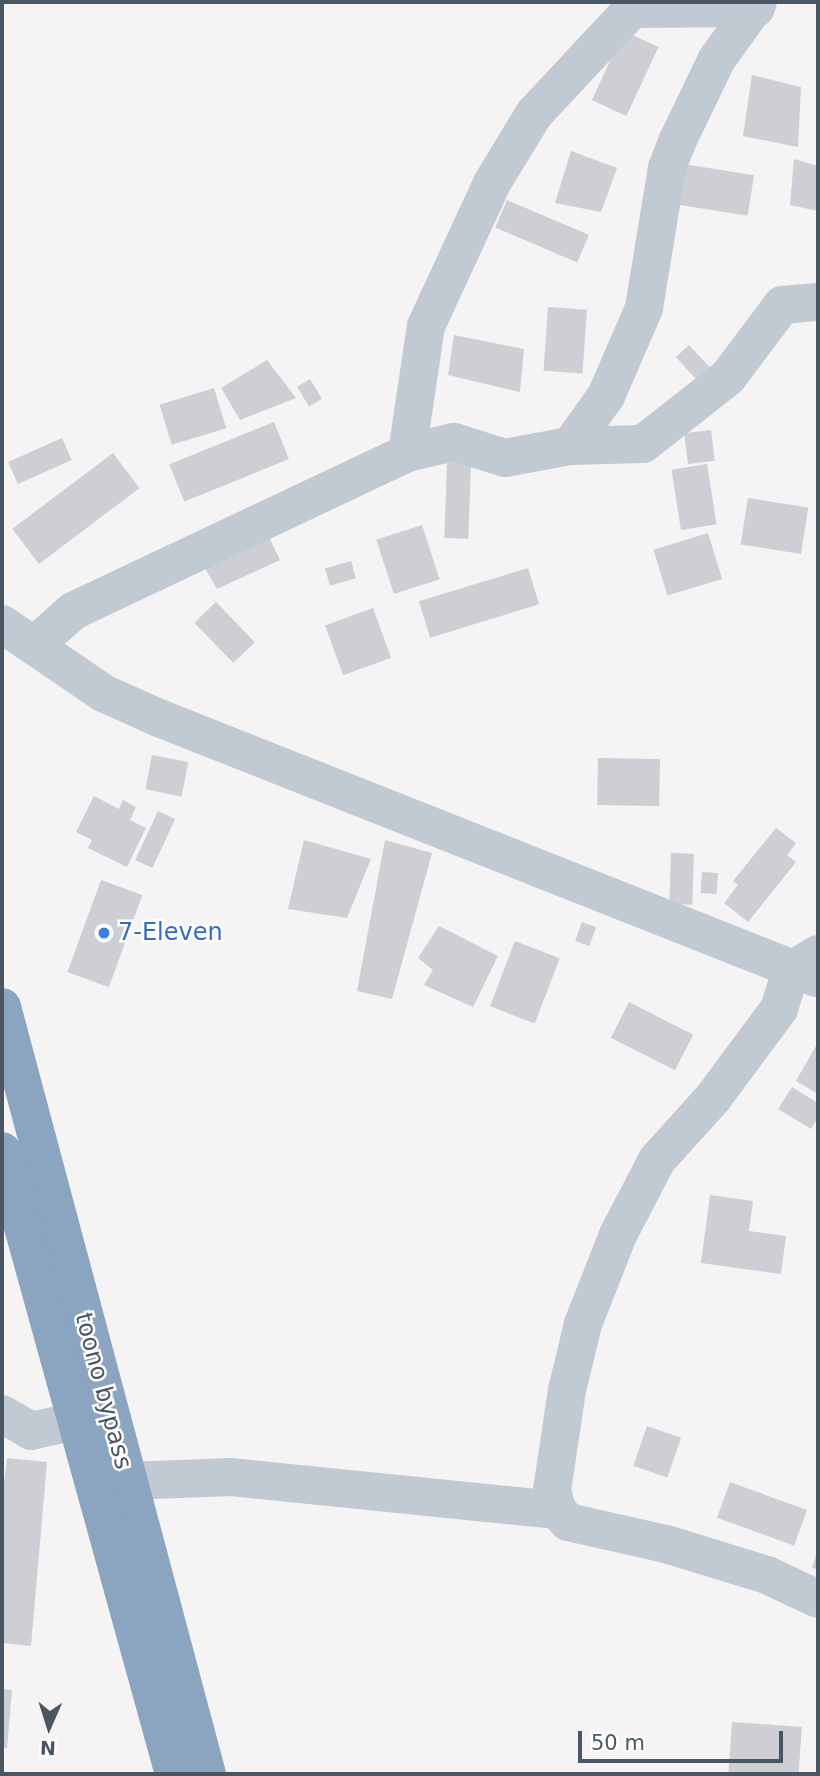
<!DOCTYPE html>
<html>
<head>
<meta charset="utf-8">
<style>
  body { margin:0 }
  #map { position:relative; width:820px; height:1776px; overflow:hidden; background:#f5f3f3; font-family:"DejaVu Sans",sans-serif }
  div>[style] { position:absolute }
  .building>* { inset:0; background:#cdcfd5; transform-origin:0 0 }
  .minor>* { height:38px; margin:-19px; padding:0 19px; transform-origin:19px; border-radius:19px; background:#c1cad2 }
  .highway>* { height:38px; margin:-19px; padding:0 19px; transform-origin:19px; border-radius:19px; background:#8ba5c1 }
  .dots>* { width:19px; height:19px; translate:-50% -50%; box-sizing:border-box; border:4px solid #fff; border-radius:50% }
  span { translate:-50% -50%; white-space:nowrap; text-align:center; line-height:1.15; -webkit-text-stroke:5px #fff; paint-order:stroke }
  .shop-label { font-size:24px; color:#366cbe }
  .left { translate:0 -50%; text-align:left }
  .street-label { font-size:24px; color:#4a5661 }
  .frame { position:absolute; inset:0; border:4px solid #4a5661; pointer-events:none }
  .north { position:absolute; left:14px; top:1692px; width:70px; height:70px; -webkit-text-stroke:5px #fff; paint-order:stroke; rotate:183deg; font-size:19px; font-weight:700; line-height:28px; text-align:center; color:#4a5661 }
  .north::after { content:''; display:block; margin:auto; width:24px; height:32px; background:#4a5661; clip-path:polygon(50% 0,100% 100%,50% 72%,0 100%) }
  .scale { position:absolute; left:578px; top:1731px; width:205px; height:32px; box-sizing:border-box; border:4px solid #4a5661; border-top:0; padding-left:9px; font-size:21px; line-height:24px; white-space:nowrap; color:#4a5661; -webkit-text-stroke:5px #fff; paint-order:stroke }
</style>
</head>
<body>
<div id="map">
  <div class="building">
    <i style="left:624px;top:31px;width:38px;height:76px;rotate:25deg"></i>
    <i style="clip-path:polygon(752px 75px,801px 87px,798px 147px,743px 136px)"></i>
    <i style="clip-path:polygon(571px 151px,617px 168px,601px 212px,555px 203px)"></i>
    <i style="clip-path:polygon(794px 159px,818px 166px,818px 211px,790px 205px)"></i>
    <i style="left:677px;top:163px;width:78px;height:41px;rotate:9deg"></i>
    <i style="left:507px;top:200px;width:89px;height:30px;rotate:23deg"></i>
    <i style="left:548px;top:307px;width:39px;height:64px;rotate:4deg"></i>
    <i style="clip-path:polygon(454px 335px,524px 349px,520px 392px,448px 375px)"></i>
    <i style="left:689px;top:345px;width:42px;height:18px;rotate:47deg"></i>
    <i style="clip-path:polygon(267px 360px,296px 398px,240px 420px,221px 388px)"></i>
    <i style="left:310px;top:379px;width:23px;height:15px;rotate:59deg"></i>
    <i style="left:214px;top:388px;width:42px;height:57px;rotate:73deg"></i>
    <i style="left:274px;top:422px;width:40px;height:113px;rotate:68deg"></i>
    <i style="left:711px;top:430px;width:31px;height:27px;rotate:83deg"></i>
    <i style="left:62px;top:438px;width:24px;height:59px;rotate:66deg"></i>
    <i style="left:113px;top:453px;width:44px;height:126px;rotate:53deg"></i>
    <i style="left:447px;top:462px;width:24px;height:76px;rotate:2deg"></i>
    <i style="left:707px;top:464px;width:61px;height:36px;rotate:81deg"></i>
    <i style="left:748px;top:498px;width:61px;height:47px;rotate:9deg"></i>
    <i style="left:422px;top:525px;width:57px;height:48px;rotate:72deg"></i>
    <i style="clip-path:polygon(266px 531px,280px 560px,217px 589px,199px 558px)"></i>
    <i style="left:708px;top:533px;width:48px;height:57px;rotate:73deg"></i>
    <i style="left:351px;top:561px;width:18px;height:27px;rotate:74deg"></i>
    <i style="left:528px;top:568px;width:38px;height:114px;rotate:73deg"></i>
    <i style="left:216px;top:602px;width:56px;height:30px;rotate:46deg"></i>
    <i style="left:373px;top:608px;width:53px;height:51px;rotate:70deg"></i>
    <i style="left:152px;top:755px;width:37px;height:35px;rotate:11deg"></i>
    <i style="left:598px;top:758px;width:62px;height:47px;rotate:1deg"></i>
    <i style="clip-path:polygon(94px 796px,119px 809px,123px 800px,136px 807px,130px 820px,146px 828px,127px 867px,88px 848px,92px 840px,76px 832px)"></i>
    <i style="left:158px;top:811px;width:19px;height:54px;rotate:25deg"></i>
    <i style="clip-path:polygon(776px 828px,796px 843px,787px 855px,796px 862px,748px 922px,724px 903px,738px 885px,733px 881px)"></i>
    <i style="clip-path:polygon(304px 840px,371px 859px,347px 918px,288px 909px)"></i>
    <i style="clip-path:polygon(385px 840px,432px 853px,392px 999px,357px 991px)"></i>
    <i style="left:671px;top:853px;width:23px;height:51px;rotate:2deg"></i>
    <i style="left:702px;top:872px;width:16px;height:21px;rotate:4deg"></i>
    <i style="left:101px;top:880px;width:44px;height:98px;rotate:20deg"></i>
    <i style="left:582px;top:922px;width:15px;height:20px;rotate:20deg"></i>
    <i style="clip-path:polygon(439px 926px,498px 956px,473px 1007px,424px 985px,433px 970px,418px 958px)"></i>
    <i style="left:515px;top:941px;width:48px;height:70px;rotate:21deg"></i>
    <i style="left:629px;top:1002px;width:72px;height:40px;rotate:27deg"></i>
    <i style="clip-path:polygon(818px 1042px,818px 1094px,796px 1081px)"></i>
    <i style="clip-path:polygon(792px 1087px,818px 1103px,818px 1118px,811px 1129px,778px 1109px)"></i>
    <i style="clip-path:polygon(710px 1195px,753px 1201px,749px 1231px,786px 1236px,781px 1274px,701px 1263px)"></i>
    <i style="left:647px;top:1426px;width:36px;height:42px;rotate:19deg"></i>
    <i style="clip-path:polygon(7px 1458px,47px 1462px,31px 1646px,2px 1643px,2px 1499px)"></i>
    <i style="left:730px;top:1482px;width:82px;height:38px;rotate:20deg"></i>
    <i style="clip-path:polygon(818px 1548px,818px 1569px,812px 1568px)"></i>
    <i style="clip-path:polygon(2px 1689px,12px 1690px,7px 1748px,2px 1747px)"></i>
    <i style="left:732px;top:1722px;width:70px;height:52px;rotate:4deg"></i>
  </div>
  <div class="minor">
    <i style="left:570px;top:446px;width:62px;rotate:-54.2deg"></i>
    <i style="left:606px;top:396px;width:96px;rotate:-66.6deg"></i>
    <i style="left:644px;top:308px;width:142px;rotate:-80.7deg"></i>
    <i style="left:667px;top:168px;width:28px;rotate:-69deg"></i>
    <i style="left:677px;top:142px;width:92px;rotate:-64.3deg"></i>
    <i style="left:717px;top:59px;width:70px;rotate:-54.3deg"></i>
    <i style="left:407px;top:453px;width:128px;rotate:-81.5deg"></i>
    <i style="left:426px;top:326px;width:157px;rotate:-65.2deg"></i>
    <i style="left:492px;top:183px;width:81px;rotate:-58.7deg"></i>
    <i style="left:534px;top:114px;width:144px;rotate:-47deg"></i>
    <i style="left:632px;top:9px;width:124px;rotate:-0.5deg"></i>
    <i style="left:2px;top:624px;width:122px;rotate:34.3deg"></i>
    <i style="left:103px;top:693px;width:61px;rotate:24.1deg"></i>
    <i style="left:159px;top:718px;width:707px;rotate:21.59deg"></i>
    <i style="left:35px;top:645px;width:51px;rotate:-41.8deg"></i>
    <i style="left:73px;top:611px;width:369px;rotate:-25.3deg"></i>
    <i style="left:407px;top:453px;width:48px;rotate:-13.2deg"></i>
    <i style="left:454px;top:442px;width:53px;rotate:17.4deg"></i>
    <i style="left:505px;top:458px;width:66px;rotate:-10.5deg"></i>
    <i style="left:570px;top:446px;width:73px;rotate:-1.6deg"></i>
    <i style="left:643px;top:444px;width:108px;rotate:-38.2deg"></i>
    <i style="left:728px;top:377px;width:90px;rotate:-53.1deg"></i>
    <i style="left:782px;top:305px;width:36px;rotate:-5deg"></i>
    <i style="left:818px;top:954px;width:31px;rotate:149deg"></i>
    <i style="left:791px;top:970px;width:41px;rotate:107.1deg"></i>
    <i style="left:779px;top:1009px;width:111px;rotate:126.6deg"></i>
    <i style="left:713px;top:1098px;width:84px;rotate:132.1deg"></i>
    <i style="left:657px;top:1160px;width:85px;rotate:117.5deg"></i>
    <i style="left:618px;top:1235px;width:96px;rotate:111.5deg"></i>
    <i style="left:583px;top:1324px;width:68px;rotate:103.6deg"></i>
    <i style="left:567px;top:1390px;width:101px;rotate:98.5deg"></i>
    <i style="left:552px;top:1490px;width:21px;rotate:76deg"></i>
    <i style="left:557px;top:1510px;width:16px;rotate:47deg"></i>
    <i style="left:568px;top:1522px;width:100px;rotate:12.7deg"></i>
    <i style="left:666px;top:1544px;width:106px;rotate:17.1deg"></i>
    <i style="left:767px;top:1575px;width:56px;rotate:25.2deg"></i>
    <i style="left:2px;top:1414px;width:34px;rotate:30deg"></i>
    <i style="left:31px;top:1431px;width:46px;rotate:-12.5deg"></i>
    <i style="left:127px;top:1481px;width:104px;rotate:-2.2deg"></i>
    <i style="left:231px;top:1477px;width:328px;rotate:5.8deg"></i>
  </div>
  <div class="highway">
    <i style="left:2px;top:1007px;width:794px;rotate:75.04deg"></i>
    <i style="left:2px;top:1151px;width:646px;rotate:74.57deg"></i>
  </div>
  <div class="dots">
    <i style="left:104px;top:933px;background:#3f7fe0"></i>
  </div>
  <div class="shop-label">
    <span class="left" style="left:118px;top:933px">7-Eleven</span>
  </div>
  <div class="street-label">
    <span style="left:103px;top:1391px;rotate:75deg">toono bypass</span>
  </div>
  <div class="frame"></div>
  <div class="north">N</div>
  <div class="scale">50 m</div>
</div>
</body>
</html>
